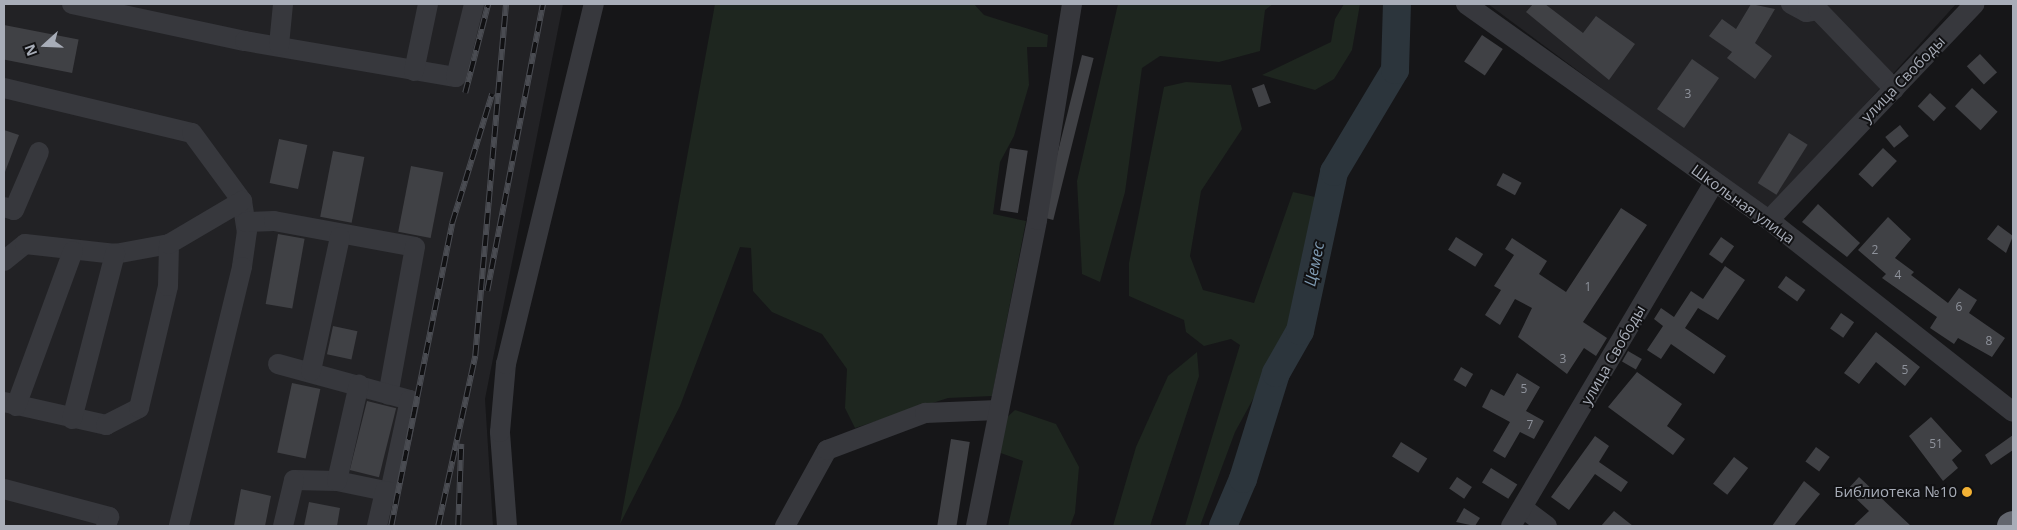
<!DOCTYPE html>
<html>
<head>
<meta charset="utf-8">
<style>
  body { margin:0 }
  #map { position:relative; width:2017px; height:530px; overflow:hidden; background:#161618; font-family:"Open Sans",sans-serif }
  div>[style] { position:absolute }
  .built>* { inset:0; background:#222225 }
  .green>* { inset:0; background:#1e261f }
  .river>* { height:28px; margin:-14px; padding:0 14px; transform-origin:14px; border-radius:14px; background:#2c353c }
  .building>* { inset:0; background:#404145; transform-origin:0 0 }
  .minor>* { height:20px; margin:-10px; padding:0 10px; transform-origin:10px; border-radius:10px; background:#37383d }
  .highway>* { height:28px; margin:-14px; padding:0 14px; transform-origin:14px; border-radius:14px; background:#63666e }
  .rail>* { height:5.5px; margin-top:-2.75px; transform-origin:0; background:repeating-linear-gradient(90deg,#111113 0 11px,#4a4c52 0 22px); box-sizing:border-box; border-block:1px solid #4a4c52 }
  .dots>* { width:14px; height:14px; translate:-50% -50%; box-sizing:border-box; border:2px solid #111113; border-radius:50% }
  span { translate:-50% -50%; white-space:nowrap; text-align:center; line-height:1.15; -webkit-text-stroke:4px #111113; paint-order:stroke }
  .number-label { font-size:12px; color:#8e929b }
  .number-label span { -webkit-text-stroke-width:0 }
  .street-label { font-size:15px; color:#a8adb8 }
  .poi-label { font-size:15px; color:#a8adb8 }
  .right { translate:-100% -50%; text-align:right }
  .water-label { font-size:16px; color:#7f9bb3; font-style:italic }
  .frame { position:absolute; inset:0; border:5px solid #a8adb8; pointer-events:none }
  .north { position:absolute; left:20px; top:20px; width:50px; height:50px; -webkit-text-stroke:4px #111113; paint-order:stroke; rotate:250deg; font-size:14px; font-weight:700; line-height:20px; text-align:center; color:#a8adb8 }
  .north::after { content:''; display:block; margin:auto; width:18px; height:22px; background:#a8adb8; clip-path:polygon(50% 0,100% 100%,50% 72%,0 100%) }
</style>
</head>
<body>
<div id="map">
  <div class="built">
    <i style="clip-path:polygon(4px 4px,563px 4px,485px 399px,493px 526px,4px 526px)"></i>
    <i style="clip-path:polygon(1488px 4px,1956px 4px,1768px 212px)"></i>
  </div>
  <div class="green">
    <i style="clip-path:polygon(715px 4px,974px 4px,984px 15px,1048px 35px,1047px 47px,1027px 47px,1029px 85px,1014px 136px,1000px 162px,993px 214px,1026px 221px,992px 396px,948px 398px,855px 428px,845px 408px,847px 369px,822px 334px,772px 312px,753px 291px,751px 248px,740px 247px,680px 406px,620px 524px)"></i>
    <i style="clip-path:polygon(1118px 4px,1273px 4px,1265px 10px,1260px 51px,1219px 62px,1160px 56px,1142px 68px,1125px 192px,1100px 282px,1082px 274px,1077px 181px)"></i>
    <i style="clip-path:polygon(1344px 4px,1360px 4px,1352px 50px,1334px 79px,1315px 90px,1262px 75px,1331px 42px,1335px 19px)"></i>
    <i style="clip-path:polygon(1186px 82px,1231px 85px,1242px 129px,1201px 191px,1190px 256px,1203px 290px,1254px 303px,1293px 192px,1324px 199px,1292px 328px,1235px 432px,1200px 526px,1185px 526px,1240px 345px,1231px 339px,1204px 346px,1186px 332px,1184px 320px,1129px 296px,1129px 263px,1164px 87px)"></i>
    <i style="clip-path:polygon(1197px 352px,1199px 376px,1150px 526px,1113px 526px,1136px 447px,1168px 376px)"></i>
    <i style="clip-path:polygon(1015px 410px,1056px 424px,1079px 467px,1075px 513px,1070px 526px,1008px 526px,1023px 461px,998px 452px,1005px 419px)"></i>
  </div>
  <div class="river">
    <i style="left:1223px;top:526px;width:51px;rotate:-66.9deg"></i>
    <i style="left:1243px;top:479px;width:111px;rotate:-72.7deg"></i>
    <i style="left:1276px;top:373px;width:48px;rotate:-60.3deg"></i>
    <i style="left:1300px;top:331px;width:163px;rotate:-77.9deg"></i>
    <i style="left:1334px;top:172px;width:119px;rotate:-59.1deg"></i>
    <i style="left:1395px;top:70px;width:66px;rotate:-88.3deg"></i>
  </div>
  <div class="building">
    <i style="clip-path:polygon(1533px 4px,1545px 4px,1583px 33px,1596px 16px,1635px 44px,1609px 80px,1526px 12px)"></i>
    <i style="clip-path:polygon(1751px 4px,1775px 9px,1755px 43px,1772px 56px,1755px 79px,1727px 58px,1732px 52px,1709px 36px,1722px 19px,1736px 29px)"></i>
    <i style="left:4px;top:25px;width:76px;height:34px;rotate:11deg"></i>
    <i style="left:1482px;top:35px;width:25px;height:32px;rotate:34deg"></i>
    <i style="left:1980px;top:54px;width:25px;height:18px;rotate:47deg"></i>
    <i style="left:1082px;top:55px;width:12px;height:167px;rotate:14deg"></i>
    <i style="left:1692px;top:59px;width:33px;height:61px;rotate:35deg"></i>
    <i style="left:1264px;top:84px;width:20px;height:13px;rotate:70deg"></i>
    <i style="left:1972px;top:88px;width:35px;height:25px;rotate:43deg"></i>
    <i style="left:1930px;top:93px;width:22px;height:18px;rotate:43deg"></i>
    <i style="left:1900px;top:125px;width:14px;height:19px;rotate:51deg"></i>
    <i style="clip-path:polygon(4px 130px,19px 135px,5px 172px,4px 172px)"></i>
    <i style="left:1789px;top:133px;width:22px;height:59px;rotate:32deg"></i>
    <i style="left:279px;top:139px;width:29px;height:45px;rotate:12deg"></i>
    <i style="left:1010px;top:148px;width:18px;height:63px;rotate:9deg"></i>
    <i style="left:1883px;top:148px;width:19px;height:36px;rotate:43deg"></i>
    <i style="left:333px;top:151px;width:32px;height:67px;rotate:11deg"></i>
    <i style="left:411px;top:166px;width:33px;height:67px;rotate:11deg"></i>
    <i style="left:1503px;top:173px;width:21px;height:14px;rotate:28deg"></i>
    <i style="clip-path:polygon(1818px 204px,1860px 243px,1847px 257px,1802px 222px)"></i>
    <i style="clip-path:polygon(1621px 208px,1647px 225px,1583px 322px,1607px 338px,1596px 356px,1584px 348px,1567px 374px,1518px 337px,1532px 308px,1515px 299px,1500px 325px,1485px 315px,1501px 290px,1494px 286px,1514px 255px,1505px 249px,1512px 238px,1547px 261px,1539px 274px,1566px 292px)"></i>
    <i style="clip-path:polygon(1888px 217px,1911px 239px,1895px 258px,1914px 272px,1911px 275px,1948px 303px,1959px 288px,1977px 300px,1969px 313px,2005px 338px,1992px 357px,1958px 338px,1954px 344px,1930px 328px,1937px 317px,1882px 278px,1886px 274px,1858px 250px)"></i>
    <i style="clip-path:polygon(1998px 225px,2013px 236px,2006px 253px,1987px 239px)"></i>
    <i style="left:278px;top:234px;width:27px;height:71px;rotate:10deg"></i>
    <i style="left:1456px;top:237px;width:32px;height:15px;rotate:32deg"></i>
    <i style="left:1721px;top:237px;width:16px;height:21px;rotate:35deg"></i>
    <i style="clip-path:polygon(1725px 266px,1745px 280px,1718px 320px,1698px 308px,1685px 328px,1726px 356px,1714px 374px,1671px 344px,1661px 359px,1647px 350px,1663px 326px,1654px 319px,1661px 308px,1674px 317px,1691px 291px,1703px 299px)"></i>
    <i style="left:1786px;top:276px;width:24px;height:14px;rotate:36deg"></i>
    <i style="left:1841px;top:313px;width:16px;height:19px;rotate:35deg"></i>
    <i style="left:333px;top:326px;width:25px;height:29px;rotate:12deg"></i>
    <i style="clip-path:polygon(1876px 332px,1920px 367px,1905px 386px,1876px 362px,1859px 384px,1844px 373px)"></i>
    <i style="left:1628px;top:351px;width:16px;height:12px;rotate:30deg"></i>
    <i style="left:1461px;top:367px;width:14px;height:15px;rotate:30deg"></i>
    <i style="clip-path:polygon(1637px 372px,1682px 404px,1667px 426px,1685px 439px,1673px 455px,1608px 407px)"></i>
    <i style="clip-path:polygon(1517px 373px,1540px 387px,1526px 411px,1544px 421px,1534px 439px,1520px 432px,1505px 458px,1493px 451px,1510px 422px,1482px 407px,1491px 389px,1504px 396px)"></i>
    <i style="left:292px;top:383px;width:29px;height:71px;rotate:12deg"></i>
    <i style="left:367px;top:401px;width:30px;height:71px;rotate:14deg"></i>
    <i style="clip-path:polygon(1931px 417px,1962px 451px,1952px 460px,1958px 468px,1943px 481px,1909px 436px)"></i>
    <i style="clip-path:polygon(2013px 435px,2013px 450px,1991px 465px,1985px 455px)"></i>
    <i style="clip-path:polygon(1595px 436px,1609px 446px,1599px 462px,1628px 482px,1621px 492px,1595px 474px,1569px 510px,1551px 497px)"></i>
    <i style="left:951px;top:439px;width:19px;height:88px;rotate:9deg"></i>
    <i style="left:1401px;top:442px;width:31px;height:17px;rotate:32deg"></i>
    <i style="left:1816px;top:447px;width:17px;height:18px;rotate:36deg"></i>
    <i style="left:1734px;top:457px;width:18px;height:34px;rotate:38deg"></i>
    <i style="left:1491px;top:468px;width:31px;height:17px;rotate:32deg"></i>
    <i style="left:1457px;top:477px;width:18px;height:14px;rotate:34deg"></i>
    <i style="clip-path:polygon(1859px 477px,1895px 511px,1911px 526px,1853px 526px,1869px 511px,1847px 490px)"></i>
    <i style="clip-path:polygon(1804px 481px,1820px 494px,1794px 526px,1772px 526px)"></i>
    <i style="clip-path:polygon(241px 489px,271px 496px,265px 526px,234px 526px)"></i>
    <i style="clip-path:polygon(309px 502px,340px 508px,337px 526px,304px 526px)"></i>
    <i style="clip-path:polygon(1464px 508px,1480px 518px,1475px 526px,1456px 522px)"></i>
    <i style="clip-path:polygon(1614px 511px,1633px 526px,1601px 526px)"></i>
  </div>
  <div class="minor">
    <i style="left:72px;top:4px;width:177px;rotate:12.1deg"></i>
    <i style="left:245px;top:41px;width:214px;rotate:9.7deg"></i>
    <i style="left:456px;top:77px;width:75px;rotate:-76.1deg"></i>
    <i style="left:1466px;top:4px;width:372px;rotate:35.5deg"></i>
    <i style="left:1769px;top:220px;width:310px;rotate:38.2deg"></i>
    <i style="left:1791px;top:4px;width:17px;rotate:28deg"></i>
    <i style="left:1806px;top:12px;width:12px;rotate:-9deg"></i>
    <i style="left:1818px;top:10px;width:110px;rotate:46.1deg"></i>
    <i style="left:279px;top:45px;width:41px;rotate:-84.4deg"></i>
    <i style="left:414px;top:71px;width:68px;rotate:-78.2deg"></i>
    <i style="left:4px;top:88px;width:193px;rotate:13.5deg"></i>
    <i style="left:192px;top:133px;width:84px;rotate:53.7deg"></i>
    <i style="left:242px;top:201px;width:30px;rotate:81deg"></i>
    <i style="left:247px;top:231px;width:36px;rotate:98deg"></i>
    <i style="left:242px;top:267px;width:267px;rotate:103.7deg"></i>
    <i style="left:4px;top:207px;width:10px;rotate:17deg"></i>
    <i style="left:14px;top:210px;width:63px;rotate:-66.7deg"></i>
    <i style="left:1769px;top:220px;width:298px;rotate:-46.4deg"></i>
    <i style="left:246px;top:222px;width:28px;rotate:-2deg"></i>
    <i style="left:274px;top:221px;width:143px;rotate:10.4deg"></i>
    <i style="left:415px;top:247px;width:150px;rotate:100.3deg"></i>
    <i style="left:4px;top:261px;width:27px;rotate:-39deg"></i>
    <i style="left:25px;top:244px;width:91px;rotate:6.3deg"></i>
    <i style="left:115px;top:254px;width:55px;rotate:-10.5deg"></i>
    <i style="left:278px;top:364px;width:137px;rotate:15.3deg"></i>
    <i style="left:410px;top:400px;width:94px;rotate:102.3deg"></i>
    <i style="left:390px;top:492px;width:54px;rotate:-168.3deg"></i>
    <i style="left:337px;top:481px;width:43px;rotate:-178.7deg"></i>
    <i style="left:294px;top:480px;width:47px;rotate:103.4deg"></i>
    <i style="left:311px;top:371px;width:137px;rotate:-77.8deg"></i>
    <i style="left:4px;top:402px;width:105px;rotate:12.7deg"></i>
    <i style="left:106px;top:425px;width:37px;rotate:-27deg"></i>
    <i style="left:139px;top:408px;width:125px;rotate:-76.6deg"></i>
    <i style="left:168px;top:286px;width:42px;rotate:-88.6deg"></i>
    <i style="left:169px;top:244px;width:85px;rotate:-30.5deg"></i>
    <i style="left:16px;top:406px;width:165px;rotate:-69.8deg"></i>
    <i style="left:72px;top:419px;width:171px;rotate:-75.4deg"></i>
    <i style="left:337px;top:481px;width:99px;rotate:-77.2deg"></i>
    <i style="left:4px;top:489px;width:109px;rotate:14.9deg"></i>
    <i style="left:109px;top:517px;width:9px;rotate:108deg"></i>
    <i style="left:1523px;top:508px;width:30px;rotate:37deg"></i>
    <i style="left:377px;top:526px;width:36px;rotate:-77deg"></i>
    <i style="left:507px;top:526px;width:94px;rotate:-94.3deg"></i>
    <i style="left:500px;top:432px;width:68px;rotate:-85deg"></i>
    <i style="left:506px;top:364px;width:371px;rotate:-76.3deg"></i>
    <i style="left:785px;top:526px;width:87px;rotate:-61.1deg"></i>
    <i style="left:827px;top:450px;width:105px;rotate:-20.7deg"></i>
    <i style="left:925px;top:413px;width:73px;rotate:-2.4deg"></i>
    <i style="left:976px;top:526px;width:312px;rotate:-78.7deg"></i>
    <i style="left:1037px;top:220px;width:219px;rotate:-80.8deg"></i>
    <i style="left:1511px;top:526px;width:399px;rotate:-59.4deg"></i>
  </div>
  <div class="highway">
    <i style="left:2011px;top:526px;width:2px;rotate:-27deg"></i>
  </div>
  <div class="rail">
    <i style="left:465px;top:93px;width:92px;rotate:-75.5deg"></i>
    <i style="left:487px;top:291px;width:292px;rotate:-79deg"></i>
    <i style="left:391px;top:526px;width:309px;rotate:-78.6deg"></i>
    <i style="left:452px;top:223px;width:135px;rotate:-72.8deg"></i>
    <i style="left:438px;top:526px;width:174px;rotate:-77.7deg"></i>
    <i style="left:475px;top:356px;width:353px;rotate:-85deg"></i>
    <i style="left:458px;top:526px;width:82px;rotate:-87.9deg"></i>
  </div>
  <div class="dots">
    <i style="left:1967px;top:492px;background:#f2b134"></i>
  </div>
  <div class="number-label">
    <span style="left:1688px;top:94px">3</span>
    <span style="left:1875px;top:250px">2</span>
    <span style="left:1898px;top:275px">4</span>
    <span style="left:1588px;top:287px">1</span>
    <span style="left:1959px;top:307px">6</span>
    <span style="left:1989px;top:341px">8</span>
    <span style="left:1563px;top:359px">3</span>
    <span style="left:1905px;top:370px">5</span>
    <span style="left:1524px;top:389px">5</span>
    <span style="left:1530px;top:425px">7</span>
    <span style="left:1936px;top:444px">51</span>
  </div>
  <div class="street-label">
    <span style="left:1903px;top:79px;rotate:-46deg">улица Свободы</span>
    <span style="left:1743px;top:204px;rotate:36deg">Школьная улица</span>
    <span style="left:1613px;top:355px;rotate:-60deg">улица Свободы</span>
  </div>
  <div class="poi-label">
    <span class="right" style="left:1957px;top:492px">Библиотека №10</span>
  </div>
  <div class="water-label">
    <span style="left:1314px;top:264px;rotate:-78deg">Цемес</span>
  </div>
  <div class="frame"></div>
  <div class="north">N</div>
</div>
</body>
</html>
